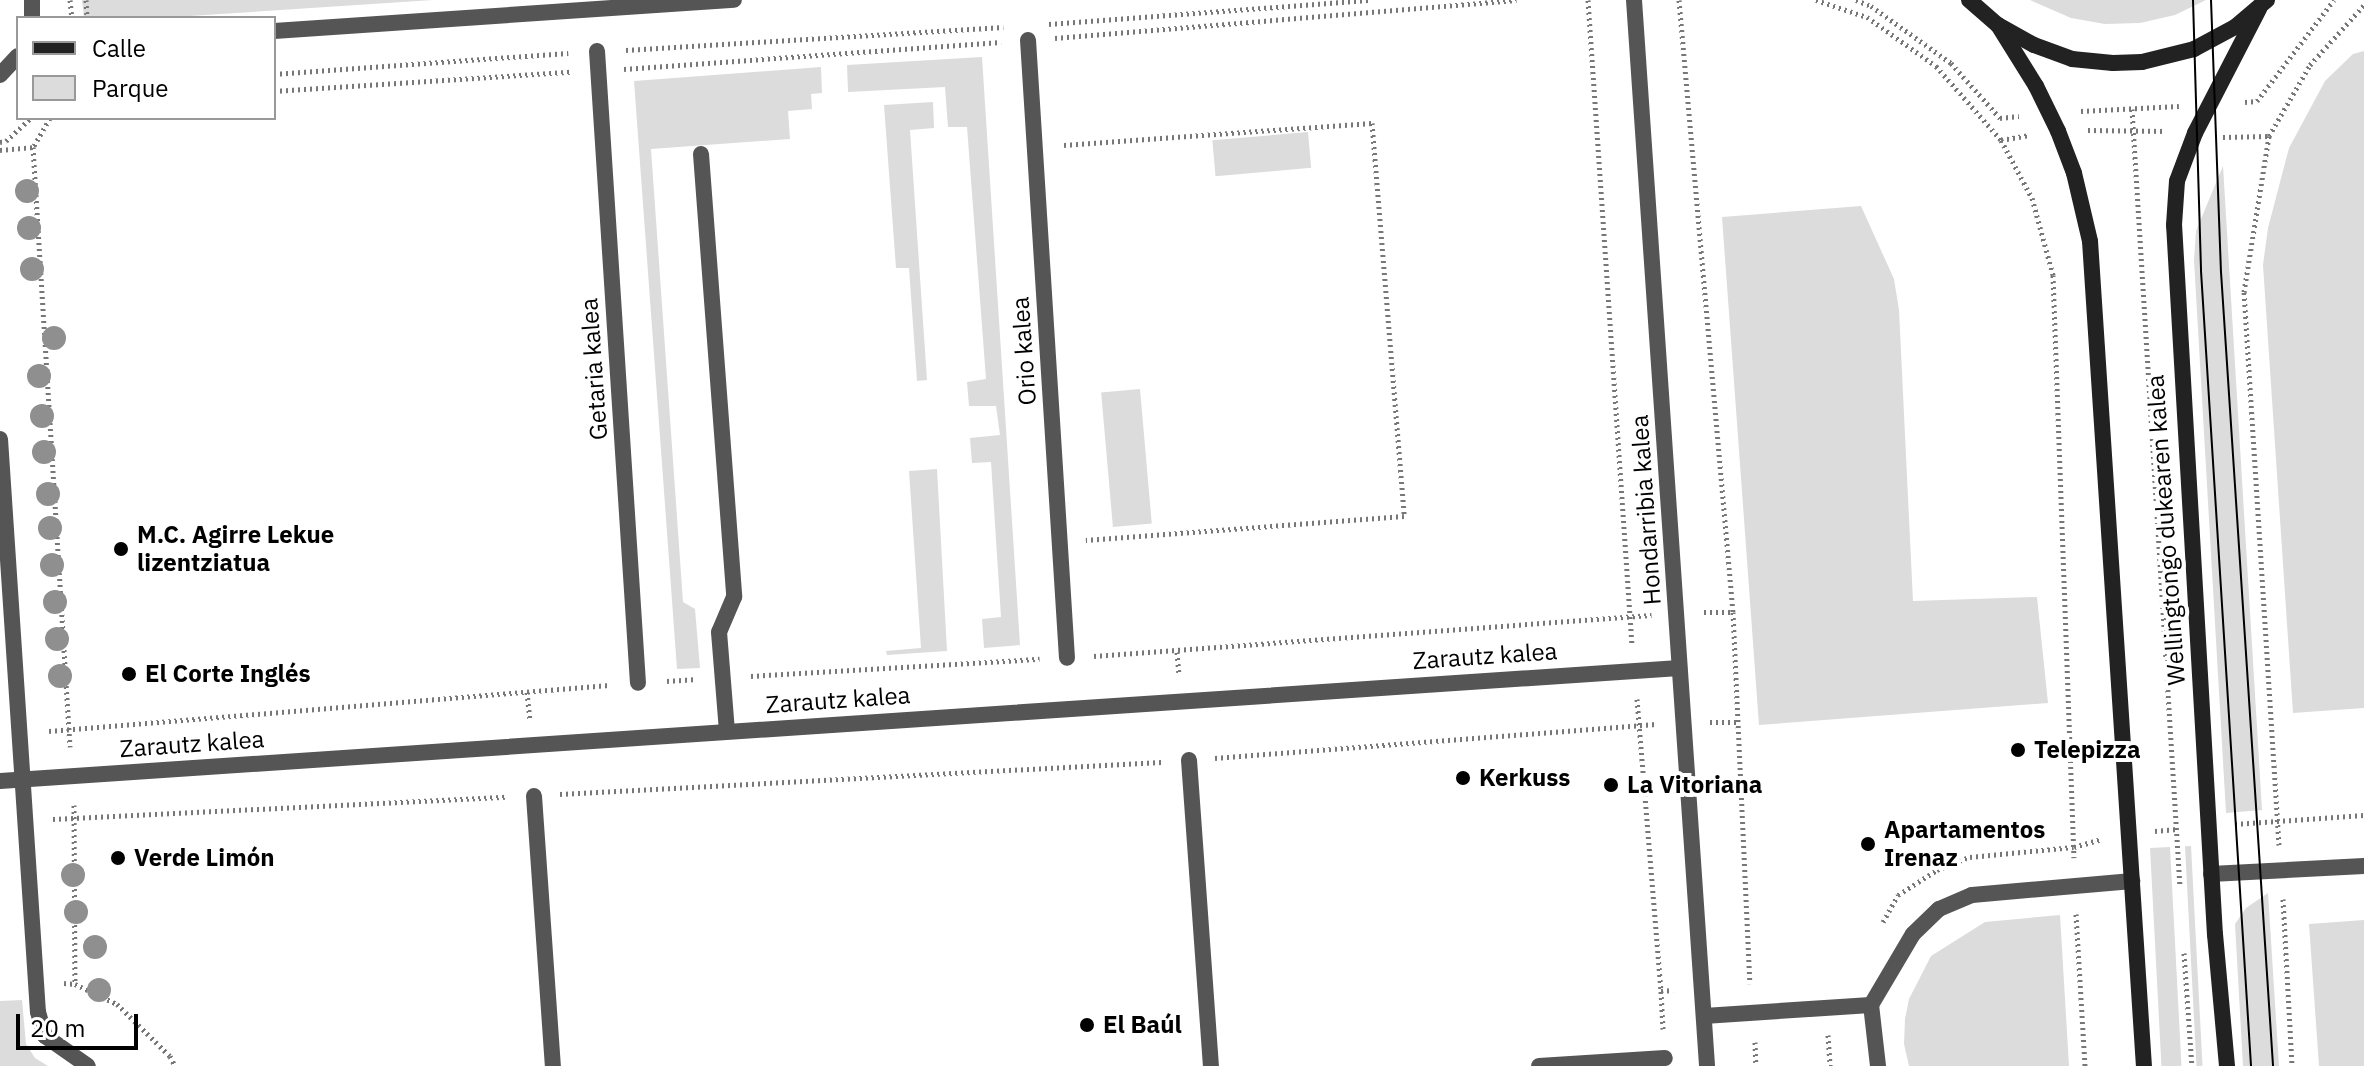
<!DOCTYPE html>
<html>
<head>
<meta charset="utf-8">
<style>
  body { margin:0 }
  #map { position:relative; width:2364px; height:1066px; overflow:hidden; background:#fff; font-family:"IBM Plex Sans",sans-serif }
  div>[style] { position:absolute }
  .green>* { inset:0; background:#dcdcdc; transform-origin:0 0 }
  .path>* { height:5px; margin-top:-2.5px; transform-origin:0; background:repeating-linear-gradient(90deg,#777 0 2px,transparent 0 6px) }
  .service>* { height:16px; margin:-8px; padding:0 8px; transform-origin:8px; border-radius:8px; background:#555 }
  .pedestrian>* { height:16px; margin:-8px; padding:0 8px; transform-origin:8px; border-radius:8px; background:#555 }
  .minor>* { height:16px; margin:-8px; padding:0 8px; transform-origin:8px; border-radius:8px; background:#555 }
  .tertiary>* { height:16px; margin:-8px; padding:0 8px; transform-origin:8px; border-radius:8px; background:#555 }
  .secondary>* { height:16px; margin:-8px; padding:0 8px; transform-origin:8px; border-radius:8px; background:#222 }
  .tram>* { height:2px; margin:-1px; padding:0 1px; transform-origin:1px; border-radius:1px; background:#000 }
  .trees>* { width:24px; height:24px; margin:-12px; border-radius:50%; background:#8f8f8f }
  .dots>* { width:22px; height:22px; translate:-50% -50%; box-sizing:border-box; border:4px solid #fff; border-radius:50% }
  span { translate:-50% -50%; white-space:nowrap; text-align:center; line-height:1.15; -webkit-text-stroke:8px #fff; paint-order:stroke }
  .street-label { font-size:24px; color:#000 }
  .poi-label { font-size:24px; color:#000; font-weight:700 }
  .left { translate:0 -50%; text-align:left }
  .legend { position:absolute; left:16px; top:16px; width:260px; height:104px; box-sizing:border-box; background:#fff; border:2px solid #999; margin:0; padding:10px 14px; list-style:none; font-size:24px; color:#000 }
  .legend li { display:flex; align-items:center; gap:16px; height:40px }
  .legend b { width:40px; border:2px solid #999 }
  .scale { position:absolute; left:16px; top:1014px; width:122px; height:36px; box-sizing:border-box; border:4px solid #000; border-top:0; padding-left:10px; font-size:24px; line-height:28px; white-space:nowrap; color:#000; -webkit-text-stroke:6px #fff; paint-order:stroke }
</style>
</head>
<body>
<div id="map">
  <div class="green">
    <i style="clip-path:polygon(82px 0,433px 0,159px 18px,84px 18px)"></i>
    <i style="clip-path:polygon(2030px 0,2206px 0,2175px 15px,2140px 23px,2105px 24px,2071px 18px)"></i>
    <i style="clip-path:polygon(2364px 51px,2364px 708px,2293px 713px,2263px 265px,2268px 228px,2289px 148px,2325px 81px,2353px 54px)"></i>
    <i style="clip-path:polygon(982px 57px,1020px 645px,984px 648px,982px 619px,1001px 617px,991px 462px,972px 463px,970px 438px,1000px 435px,996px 406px,969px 406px,967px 382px,986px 379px,967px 127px,948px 127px,945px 87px,848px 92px,847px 65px)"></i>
    <i style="clip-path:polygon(821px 67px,822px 93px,811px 94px,812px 109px,788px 111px,790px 139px,651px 149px,683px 602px,695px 609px,700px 668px,677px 669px,634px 81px)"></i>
    <i style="clip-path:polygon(933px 102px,934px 128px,910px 130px,927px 380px,917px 381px,909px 268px,896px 268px,884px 105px)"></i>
    <i style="left:1308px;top:132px;width:36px;height:96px;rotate:85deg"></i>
    <i style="clip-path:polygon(2223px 166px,2262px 810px,2226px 813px,2194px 260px,2196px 231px)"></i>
    <i style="clip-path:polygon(1861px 206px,1894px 279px,1899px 310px,1913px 601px,2037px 597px,2048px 703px,1759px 725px,1722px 217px)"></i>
    <i style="left:1140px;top:389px;width:135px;height:39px;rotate:85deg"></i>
    <i style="clip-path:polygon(937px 469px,947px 651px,887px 655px,886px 651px,921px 648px,909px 471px)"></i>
    <i style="left:2191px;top:846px;width:220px;height:6px;rotate:87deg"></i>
    <i style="left:2170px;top:847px;width:219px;height:20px;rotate:87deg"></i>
    <i style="clip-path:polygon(2268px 893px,2279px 1066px,2243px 1066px,2235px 924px,2246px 908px)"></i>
    <i style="clip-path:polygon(2060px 915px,2069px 1066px,1909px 1066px,1904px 1044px,1905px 1019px,1909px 999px,1931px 956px,1985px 922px)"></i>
    <i style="clip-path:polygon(2364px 920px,2364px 1066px,2319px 1066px,2309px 924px)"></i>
    <i style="clip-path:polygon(22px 1000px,26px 1044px,35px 1058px,48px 1066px,0 1066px,0 1001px)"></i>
  </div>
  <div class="path">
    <i style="left:70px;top:0;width:18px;rotate:84deg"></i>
    <i style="left:86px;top:0;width:18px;rotate:87deg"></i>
    <i style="left:1588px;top:0;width:646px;rotate:86.1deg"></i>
    <i style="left:1679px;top:0;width:614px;rotate:84.96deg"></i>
    <i style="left:1816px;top:0;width:54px;rotate:18.4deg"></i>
    <i style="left:1867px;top:17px;width:85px;rotate:35.4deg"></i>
    <i style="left:1936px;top:66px;width:98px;rotate:48.7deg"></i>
    <i style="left:2001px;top:140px;width:29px;rotate:-10deg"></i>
    <i style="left:1856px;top:0;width:16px;rotate:22deg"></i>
    <i style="left:1871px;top:6px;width:98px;rotate:35.5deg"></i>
    <i style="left:1951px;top:63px;width:74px;rotate:48.3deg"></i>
    <i style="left:2000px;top:118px;width:19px;rotate:-6deg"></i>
    <i style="left:1049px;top:24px;width:320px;rotate:-4.3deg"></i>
    <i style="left:1055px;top:38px;width:463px;rotate:-4.7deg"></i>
    <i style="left:626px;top:50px;width:378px;rotate:-3.5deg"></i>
    <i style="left:624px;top:69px;width:378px;rotate:-4.1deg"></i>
    <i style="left:274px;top:74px;width:295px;rotate:-4.1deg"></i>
    <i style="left:274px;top:91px;width:297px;rotate:-3.7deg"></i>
    <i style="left:2245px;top:102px;width:12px;rotate:-5deg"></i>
    <i style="left:2257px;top:101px;width:127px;rotate:-52.7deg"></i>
    <i style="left:2132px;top:109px;width:779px;rotate:86.47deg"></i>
    <i style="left:2081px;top:111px;width:98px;rotate:-2.9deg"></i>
    <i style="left:50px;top:118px;width:34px;rotate:120deg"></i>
    <i style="left:33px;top:147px;width:601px;rotate:86.47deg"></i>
    <i style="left:2088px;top:130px;width:78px;rotate:0.7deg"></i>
    <i style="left:2223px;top:137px;width:46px;rotate:-1.2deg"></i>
    <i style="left:2001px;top:140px;width:66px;rotate:61.9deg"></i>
    <i style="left:2032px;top:198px;width:80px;rotate:74.7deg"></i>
    <i style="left:2053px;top:275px;width:583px;rotate:87.94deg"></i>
    <i style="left:0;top:142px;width:6px;rotate:-9deg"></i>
    <i style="left:6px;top:141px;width:34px;rotate:-43deg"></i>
    <i style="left:1064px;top:145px;width:309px;rotate:-4.1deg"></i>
    <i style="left:1372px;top:123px;width:394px;rotate:85.3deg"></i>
    <i style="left:1404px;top:516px;width:319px;rotate:175.7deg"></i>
    <i style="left:0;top:150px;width:33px;rotate:-5deg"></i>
    <i style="left:1704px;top:612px;width:29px"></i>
    <i style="left:1733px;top:612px;width:372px;rotate:87.4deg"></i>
    <i style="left:1177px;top:652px;width:22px;rotate:85deg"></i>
    <i style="left:1094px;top:656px;width:559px;rotate:-4.21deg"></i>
    <i style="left:751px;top:676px;width:289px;rotate:-3.4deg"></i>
    <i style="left:667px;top:681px;width:30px;rotate:-4deg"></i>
    <i style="left:527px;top:692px;width:27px;rotate:84deg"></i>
    <i style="left:1637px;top:699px;width:293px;rotate:85.3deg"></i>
    <i style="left:1710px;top:722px;width:30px"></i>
    <i style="left:49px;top:731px;width:562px;rotate:-4.7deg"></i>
    <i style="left:1215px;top:758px;width:442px;rotate:-4.4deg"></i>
    <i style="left:560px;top:794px;width:602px;rotate:-3.05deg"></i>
    <i style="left:74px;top:805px;width:179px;rotate:89.7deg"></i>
    <i style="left:53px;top:819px;width:454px;rotate:-2.8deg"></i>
    <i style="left:2235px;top:824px;width:129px;rotate:-4deg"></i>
    <i style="left:2155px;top:831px;width:22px;rotate:-5deg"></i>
    <i style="left:2279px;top:845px;width:554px;rotate:-93.62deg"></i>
    <i style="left:2244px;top:292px;width:158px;rotate:-80.9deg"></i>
    <i style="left:2269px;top:136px;width:82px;rotate:-60deg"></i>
    <i style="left:2310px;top:65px;width:81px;rotate:-48deg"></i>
    <i style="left:2283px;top:899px;width:167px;rotate:86.9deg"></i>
    <i style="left:2076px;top:914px;width:152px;rotate:86.6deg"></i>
    <i style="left:1883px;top:922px;width:31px;rotate:-61deg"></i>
    <i style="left:1898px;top:895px;width:46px;rotate:-32.7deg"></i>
    <i style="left:1937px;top:870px;width:35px;rotate:-22deg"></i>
    <i style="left:1970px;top:857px;width:104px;rotate:-5.5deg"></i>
    <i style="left:2074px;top:847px;width:29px;rotate:-16deg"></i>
    <i style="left:2184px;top:953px;width:113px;rotate:86deg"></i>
    <i style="left:64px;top:983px;width:11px;rotate:5deg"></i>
    <i style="left:75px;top:984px;width:47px;rotate:25.5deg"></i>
    <i style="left:117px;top:1004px;width:74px;rotate:44.5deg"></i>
    <i style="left:170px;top:1056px;width:11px;rotate:63deg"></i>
    <i style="left:1663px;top:1029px;width:38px;rotate:-93deg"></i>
    <i style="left:1661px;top:991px;width:12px;rotate:-5deg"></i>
    <i style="left:1828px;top:1035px;width:31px;rotate:86deg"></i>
    <i style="left:1755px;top:1042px;width:24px;rotate:88deg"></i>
  </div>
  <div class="service">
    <i style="left:701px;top:154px;width:444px;rotate:85.7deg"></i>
    <i style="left:734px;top:597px;width:38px;rotate:113deg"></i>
    <i style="left:719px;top:632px;width:99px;rotate:85.4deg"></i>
  </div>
  <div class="pedestrian">
    <i style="left:1028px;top:40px;width:619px;rotate:86.39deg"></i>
    <i style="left:597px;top:51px;width:633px;rotate:86.29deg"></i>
    <i style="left:1189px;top:760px;width:307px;rotate:85.9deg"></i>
    <i style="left:534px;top:796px;width:271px;rotate:86deg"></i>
    <i style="left:1539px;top:1066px;width:126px;rotate:-3.6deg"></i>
  </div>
  <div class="minor">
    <i style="left:1634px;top:0;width:1068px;rotate:86.08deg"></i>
    <i style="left:0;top:439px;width:574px;rotate:86.21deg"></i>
    <i style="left:38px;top:1012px;width:25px;rotate:74deg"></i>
    <i style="left:45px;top:1036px;width:52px;rotate:34.9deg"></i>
    <i style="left:0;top:781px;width:1683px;rotate:-3.85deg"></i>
    <i style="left:2211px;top:874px;width:153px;rotate:-3deg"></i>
    <i style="left:1704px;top:1016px;width:167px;rotate:-3.8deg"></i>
    <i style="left:1878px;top:1066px;width:61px;rotate:-96.5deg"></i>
    <i style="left:1871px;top:1005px;width:82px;rotate:-59.4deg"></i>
    <i style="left:1913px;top:934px;width:36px;rotate:-44deg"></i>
    <i style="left:1939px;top:909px;width:36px;rotate:-23deg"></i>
    <i style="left:1972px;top:895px;width:161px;rotate:-5deg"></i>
  </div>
  <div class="tertiary">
    <i style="left:32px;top:18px;width:18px;rotate:-90deg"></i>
    <i style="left:274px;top:31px;width:461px;rotate:-3.9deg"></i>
    <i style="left:0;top:75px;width:26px;rotate:-47deg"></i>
  </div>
  <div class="secondary">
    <i style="left:1969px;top:0;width:38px;rotate:41deg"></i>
    <i style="left:1998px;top:25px;width:41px;rotate:29.1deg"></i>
    <i style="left:2034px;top:45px;width:40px;rotate:20.2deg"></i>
    <i style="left:2072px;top:59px;width:41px;rotate:5.6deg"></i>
    <i style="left:2113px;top:63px;width:29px;rotate:-2deg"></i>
    <i style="left:2142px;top:62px;width:54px;rotate:-14deg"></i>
    <i style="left:2194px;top:49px;width:47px;rotate:-28.2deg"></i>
    <i style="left:2235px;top:27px;width:42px;rotate:-40.2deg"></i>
    <i style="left:1998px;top:25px;width:72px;rotate:58.1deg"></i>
    <i style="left:2036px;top:86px;width:50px;rotate:63.9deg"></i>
    <i style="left:2058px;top:131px;width:45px;rotate:69.1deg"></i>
    <i style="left:2074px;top:173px;width:70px;rotate:76.8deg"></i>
    <i style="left:2090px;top:241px;width:827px;rotate:86.26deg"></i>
    <i style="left:2227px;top:1066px;width:132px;rotate:-95.2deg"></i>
    <i style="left:2215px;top:935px;width:711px;rotate:-93.3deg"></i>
    <i style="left:2174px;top:225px;width:44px;rotate:-86.1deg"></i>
    <i style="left:2177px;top:181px;width:51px;rotate:-69.4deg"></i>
    <i style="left:2195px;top:133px;width:140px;rotate:-62.7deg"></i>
  </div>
  <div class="tram">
    <i style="left:2193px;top:0;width:271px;rotate:88.3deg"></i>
    <i style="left:2201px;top:271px;width:797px;rotate:86.4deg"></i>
    <i style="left:2211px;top:0;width:272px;rotate:87.9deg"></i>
    <i style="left:2221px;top:272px;width:796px;rotate:86.25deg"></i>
  </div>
  <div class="trees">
    <i style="left:27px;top:191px"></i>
    <i style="left:29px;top:228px"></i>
    <i style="left:32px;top:269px"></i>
    <i style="left:54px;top:338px"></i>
    <i style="left:39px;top:376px"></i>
    <i style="left:42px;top:416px"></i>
    <i style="left:44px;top:452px"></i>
    <i style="left:48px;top:494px"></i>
    <i style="left:50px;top:528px"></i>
    <i style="left:52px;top:565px"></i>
    <i style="left:55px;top:602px"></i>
    <i style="left:57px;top:639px"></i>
    <i style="left:60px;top:676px"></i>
    <i style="left:73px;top:875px"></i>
    <i style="left:76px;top:912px"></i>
    <i style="left:95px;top:947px"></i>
    <i style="left:99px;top:990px"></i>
  </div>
  <div class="dots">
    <i style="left:121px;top:549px;background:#000"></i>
    <i style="left:129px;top:674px;background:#000"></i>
    <i style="left:2018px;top:750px;background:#000"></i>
    <i style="left:1463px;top:778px;background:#000"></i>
    <i style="left:1611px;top:785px;background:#000"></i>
    <i style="left:1868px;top:844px;background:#000"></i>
    <i style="left:118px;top:858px;background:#000"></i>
    <i style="left:1087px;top:1025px;background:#000"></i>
  </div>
  <div class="street-label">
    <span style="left:1024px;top:351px;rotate:-94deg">Orio kalea</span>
    <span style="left:594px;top:369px;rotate:-94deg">Getaria kalea</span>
    <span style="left:1646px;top:510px;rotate:-94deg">Hondarribia kalea</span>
    <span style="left:2166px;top:530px;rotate:-94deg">Wellingtongo dukearen kalea</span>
    <span style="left:1485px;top:656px;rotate:-4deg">Zarautz kalea</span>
    <span style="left:838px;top:700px;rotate:-4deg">Zarautz kalea</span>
    <span style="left:192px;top:744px;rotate:-4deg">Zarautz kalea</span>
  </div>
  <div class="poi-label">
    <span class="left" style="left:137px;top:549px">M.C. Agirre Lekue<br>lizentziatua</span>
    <span class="left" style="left:145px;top:674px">El Corte Inglés</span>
    <span class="left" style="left:2034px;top:750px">Telepizza</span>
    <span class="left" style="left:1479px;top:778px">Kerkuss</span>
    <span class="left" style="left:1627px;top:785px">La Vitoriana</span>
    <span class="left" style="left:1884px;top:844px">Apartamentos<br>Irenaz</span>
    <span class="left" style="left:134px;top:858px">Verde Limón</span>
    <span class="left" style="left:1103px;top:1025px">El Baúl</span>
  </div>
  <ul class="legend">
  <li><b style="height:10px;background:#222"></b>Calle</li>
  <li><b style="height:22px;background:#dcdcdc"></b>Parque</li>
  </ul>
  <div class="scale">20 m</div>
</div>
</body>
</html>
